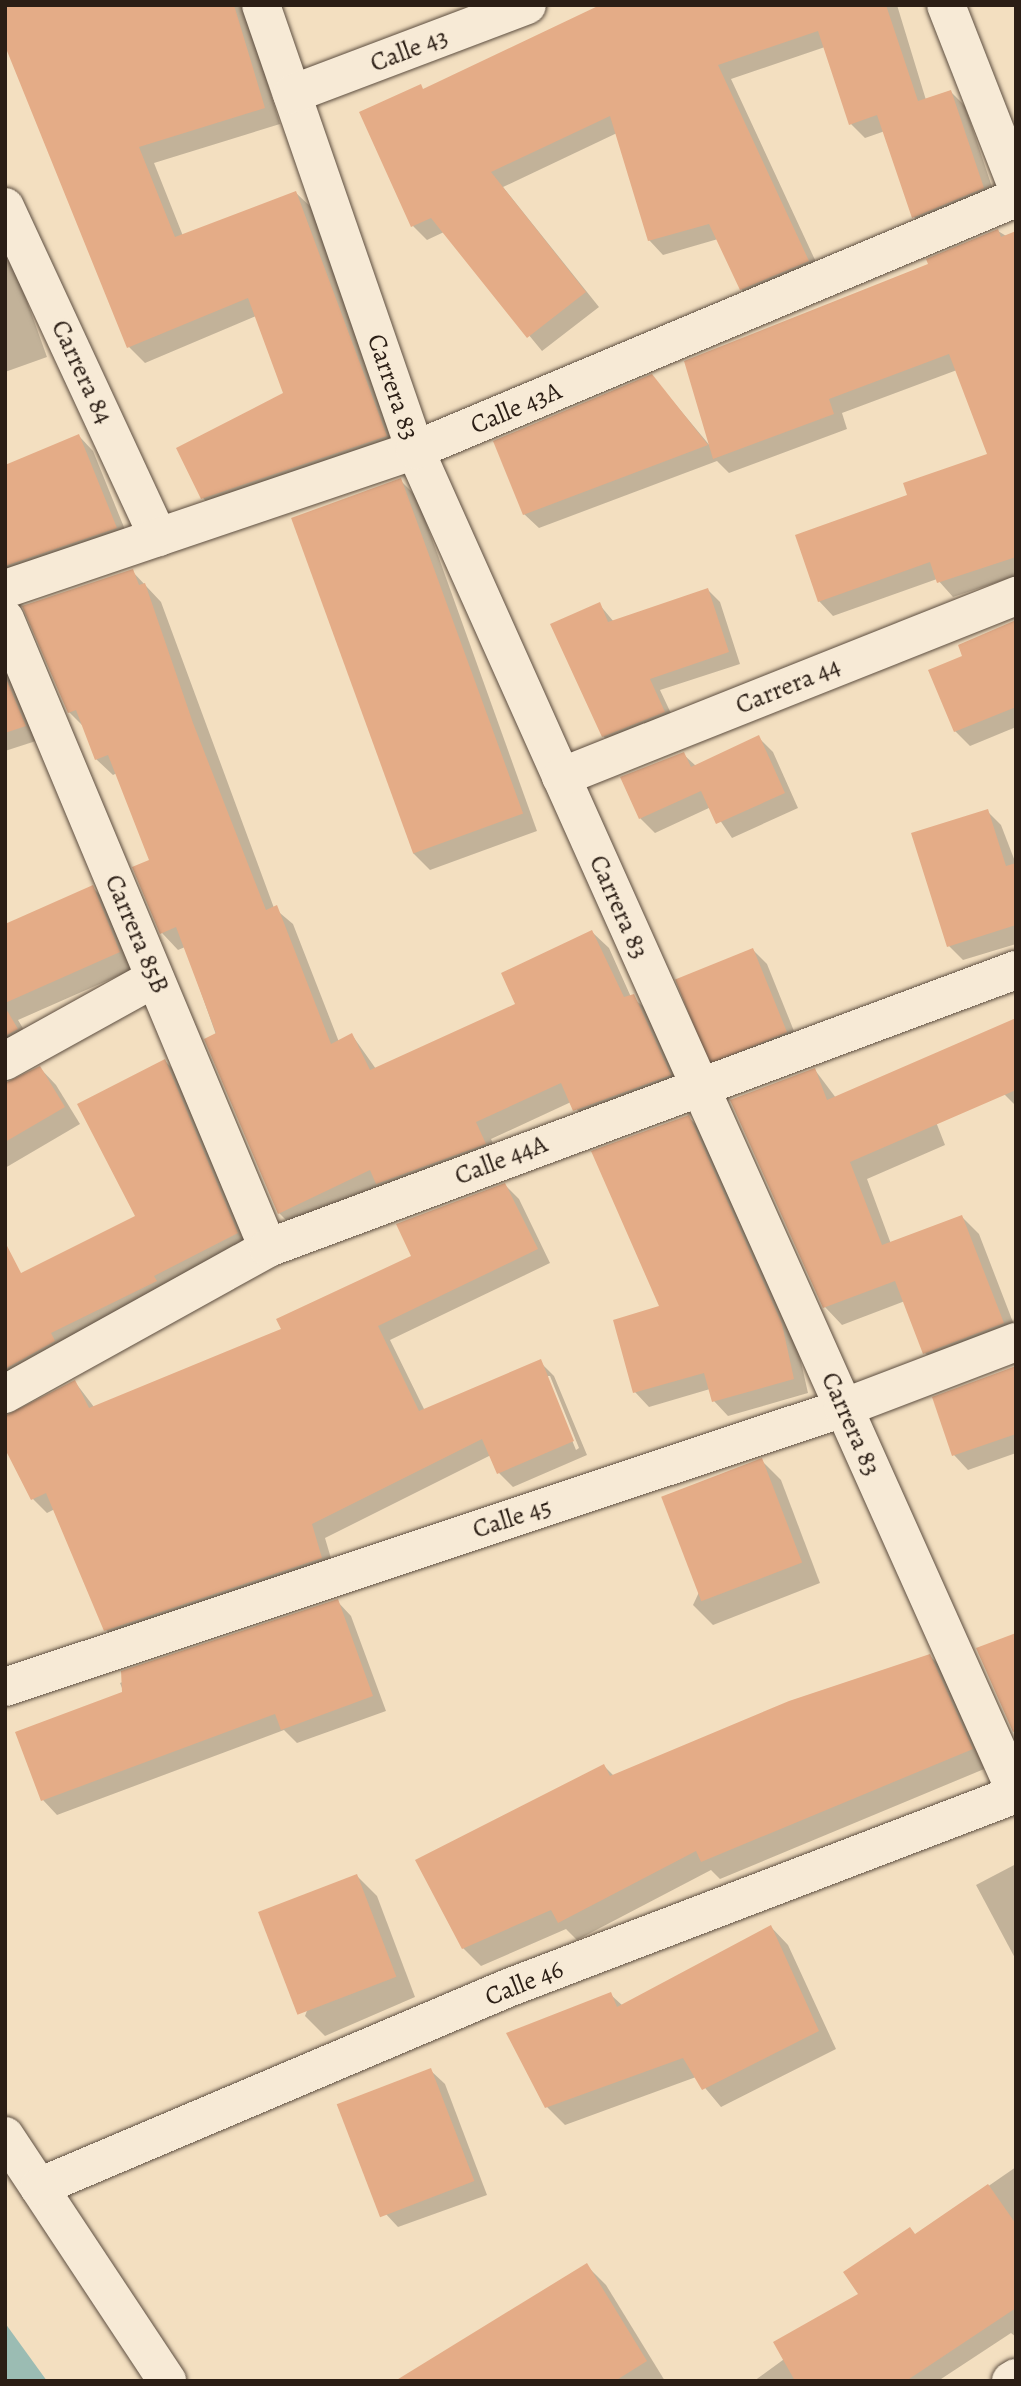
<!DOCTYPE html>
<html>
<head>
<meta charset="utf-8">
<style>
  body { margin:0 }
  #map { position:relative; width:1021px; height:2386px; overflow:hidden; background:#f3dfc0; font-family:Alegreya,serif }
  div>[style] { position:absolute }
  .water>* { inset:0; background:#9bbcb3 }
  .shadow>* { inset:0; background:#0003 }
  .building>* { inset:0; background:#e4ac87; transform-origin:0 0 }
  .roads { filter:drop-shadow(0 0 2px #5d4e40) drop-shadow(0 0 2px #5d4e40) }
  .street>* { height:38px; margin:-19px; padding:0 19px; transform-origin:19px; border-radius:19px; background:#f7ead6 }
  span { translate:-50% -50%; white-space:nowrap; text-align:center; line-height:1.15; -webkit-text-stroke:5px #f7ead6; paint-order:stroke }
  .street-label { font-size:26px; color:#2b1e15 }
  .frame { position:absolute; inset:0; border:7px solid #2b1e15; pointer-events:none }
</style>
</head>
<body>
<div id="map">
  <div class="water">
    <i style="clip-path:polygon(5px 2323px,47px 2381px,5px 2381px)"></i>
  </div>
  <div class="shadow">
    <i style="clip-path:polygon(5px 5px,244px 5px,280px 124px,154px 163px,183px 236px,296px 193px,312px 208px,402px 452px,218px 514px,203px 498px,285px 394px,256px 316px,145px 363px,129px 347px,5px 41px)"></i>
    <i style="clip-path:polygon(603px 5px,897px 5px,926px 100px,951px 92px,965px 106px,997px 202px,928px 231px,914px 217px,885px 131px,865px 138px,851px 124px,825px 47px,731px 79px,822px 275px,755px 303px,741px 289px,718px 239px,663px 255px,649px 240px,617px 133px,503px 187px,599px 307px,542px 351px,444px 232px,427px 240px,413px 226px,424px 90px)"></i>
    <i style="clip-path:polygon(998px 231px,1016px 242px,1016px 576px,953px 597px,937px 579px,833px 616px,819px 601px,909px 496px,989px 455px,957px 370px,842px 413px,847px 429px,729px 473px,717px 461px,539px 528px,524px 514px,652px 376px,711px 447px,930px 265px)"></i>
    <i style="clip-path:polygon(5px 240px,47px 357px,5px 372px)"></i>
    <i style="clip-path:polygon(79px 436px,93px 451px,130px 542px,5px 590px,5px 467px)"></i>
    <i style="clip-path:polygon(400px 480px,417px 497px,537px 831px,430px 870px,413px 853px)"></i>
    <i style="clip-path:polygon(132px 571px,161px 602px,274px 908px,293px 924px,339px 1042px,352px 1035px,376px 1069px,518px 1005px,592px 932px,609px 948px,631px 997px,651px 1012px,686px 1091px,591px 1127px,571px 1102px,491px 1139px,501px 1160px,296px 1230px,279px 1213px,185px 947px,178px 950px,162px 933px,151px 861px,117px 773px,113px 775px,96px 759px,84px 727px,69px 712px)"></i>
    <i style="clip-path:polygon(708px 590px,720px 602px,740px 664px,660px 690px,676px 724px,615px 748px,603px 736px,599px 604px,614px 622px)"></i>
    <i style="clip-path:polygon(1016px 621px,1016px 727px,970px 746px,955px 731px,964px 657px)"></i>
    <i style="clip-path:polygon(5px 659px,39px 740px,5px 751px)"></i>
    <i style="clip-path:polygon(759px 738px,773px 752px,798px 808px,732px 838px,711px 807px,655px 833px,640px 818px,683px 754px,696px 766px)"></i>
    <i style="clip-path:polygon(987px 811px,1001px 825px,1016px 864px,1016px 944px,963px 960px,949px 946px)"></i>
    <i style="clip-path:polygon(92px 887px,108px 903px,136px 968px,18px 1020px,33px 1045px,5px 1066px,5px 926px)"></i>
    <i style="clip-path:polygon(753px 950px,767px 964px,800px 1046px,728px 1073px,713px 1059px)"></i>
    <i style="clip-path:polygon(1016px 1020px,1016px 1106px,1004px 1094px)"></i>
    <i style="clip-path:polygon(165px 1061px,179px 1075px,251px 1248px,5px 1394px,5px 1283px,137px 1217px)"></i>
    <i style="clip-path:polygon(40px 1068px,56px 1085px,80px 1124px,5px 1168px,5px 1084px)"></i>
    <i style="clip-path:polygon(815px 1070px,836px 1098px,922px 1086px,945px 1145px,867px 1179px,891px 1244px,962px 1217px,979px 1234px,1016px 1330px,942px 1370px,925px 1353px,905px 1301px,842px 1325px,825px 1307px)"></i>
    <i style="clip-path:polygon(688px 1117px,703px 1131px,796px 1340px,808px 1393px,728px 1416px,714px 1401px,710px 1389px,649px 1407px,635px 1392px,615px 1321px,661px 1307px)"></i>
    <i style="clip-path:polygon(evenodd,505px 1185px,519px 1199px,550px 1263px,390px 1340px,425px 1411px,540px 1362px,554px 1376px,587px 1455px,513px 1487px,499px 1473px,491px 1455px,325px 1538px,335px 1572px,120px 1644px,106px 1630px,55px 1509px,47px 1513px,33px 1499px,5px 1445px,5px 1415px,16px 1415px,75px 1382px,94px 1407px,283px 1330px,414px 1257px,505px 1185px,546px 1376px,550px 1376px,579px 1448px,576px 1450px,546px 1376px)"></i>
    <i style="clip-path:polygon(1016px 1367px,1016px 1453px,968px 1470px,954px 1455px)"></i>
    <i style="clip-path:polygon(761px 1460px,781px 1480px,820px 1583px,713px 1625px,693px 1605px)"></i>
    <i style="clip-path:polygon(337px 1601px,351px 1616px,386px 1711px,297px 1743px,284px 1730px,57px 1815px,43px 1800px,18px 1733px,124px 1693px,120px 1683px)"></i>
    <i style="clip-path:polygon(930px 1656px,948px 1674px,989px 1767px,720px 1879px,711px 1870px,577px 1940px,566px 1929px,481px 1966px,463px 1948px,604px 1766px,614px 1776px)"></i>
    <i style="clip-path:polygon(1016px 1864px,1016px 1960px,976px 1885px)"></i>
    <i style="clip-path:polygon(357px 1876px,377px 1896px,415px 1997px,325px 2036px,305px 2016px)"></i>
    <i style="clip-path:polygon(771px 1927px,788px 1945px,836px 2049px,721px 2107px,696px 2077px,565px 2125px,547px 2107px,610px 1994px,623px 2006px)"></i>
    <i style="clip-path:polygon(430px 2070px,445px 2084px,487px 2195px,398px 2227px,384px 2212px,339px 2107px)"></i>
    <i style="clip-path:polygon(1016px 2167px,1016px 2337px,1011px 2333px,938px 2381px,754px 2381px,850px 2311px,860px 2294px,916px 2236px)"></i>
    <i style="clip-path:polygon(586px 2265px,606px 2285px,665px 2381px,460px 2381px)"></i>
  </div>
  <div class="building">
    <i style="clip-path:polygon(5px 5px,234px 5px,265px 108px,139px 147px,175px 237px,296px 191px,387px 436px,201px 499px,176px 448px,283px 393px,248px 298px,127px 348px,5px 46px)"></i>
    <i style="clip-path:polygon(600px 5px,886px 5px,918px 101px,951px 90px,984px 188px,912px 218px,877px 115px,849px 125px,818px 31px,718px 65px,809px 261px,740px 290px,709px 224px,648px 241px,610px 116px,491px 172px,586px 292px,527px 338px,431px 218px,411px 227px,359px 112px,421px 84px,423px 89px)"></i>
    <i style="clip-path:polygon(998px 229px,1001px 237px,1016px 231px,1016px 557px,937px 583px,930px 562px,818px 602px,795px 535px,907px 495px,903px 483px,987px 454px,949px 354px,829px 399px,834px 414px,713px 459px,684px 361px,928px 264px,926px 259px)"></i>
    <i style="clip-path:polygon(652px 374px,708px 445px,523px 515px,493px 441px)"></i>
    <i style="clip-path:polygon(79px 434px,117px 528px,5px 566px,5px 465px)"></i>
    <i style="left:401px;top:478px;width:357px;height:117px;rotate:70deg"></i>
    <i style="clip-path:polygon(133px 569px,139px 585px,145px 583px,193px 723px,266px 910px,277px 905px,331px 1044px,352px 1033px,370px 1070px,515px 1004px,501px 973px,592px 930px,624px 997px,634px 994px,671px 1075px,573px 1111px,561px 1083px,476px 1122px,486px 1144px,376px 1184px,370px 1170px,278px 1214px,204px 1039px,216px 1033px,176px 927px,160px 934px,132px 867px,149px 860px,108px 755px,95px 760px,76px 710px,68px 713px,22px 606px)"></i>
    <i style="clip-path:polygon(708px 588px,729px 652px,650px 679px,665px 712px,602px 737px,550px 624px,600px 602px,608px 622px)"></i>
    <i style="clip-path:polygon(1016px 620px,1016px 707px,954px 732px,928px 670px,962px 656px,958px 645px)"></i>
    <i style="clip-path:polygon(5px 676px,26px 726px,5px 733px)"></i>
    <i style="clip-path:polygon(759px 735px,785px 793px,716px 824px,701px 791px,639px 819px,620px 777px,684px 752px,691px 767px)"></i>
    <i style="clip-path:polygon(988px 809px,1006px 866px,1016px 863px,1016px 925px,947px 947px,911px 833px)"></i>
    <i style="clip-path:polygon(93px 885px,120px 952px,5px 1003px,5px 924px)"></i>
    <i style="left:753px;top:948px;width:91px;height:84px;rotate:68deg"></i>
    <i style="clip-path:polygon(5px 1007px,18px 1029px,5px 1036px)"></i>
    <i style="clip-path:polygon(1016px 1018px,1016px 1090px,850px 1162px,882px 1245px,962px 1215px,1004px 1323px,923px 1354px,895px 1281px,823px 1308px,730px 1100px,815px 1068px,827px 1100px)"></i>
    <i style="clip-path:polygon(165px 1059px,238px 1233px,154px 1276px,157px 1281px,51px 1333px,55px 1341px,5px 1369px,5px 1242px,21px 1273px,135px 1216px,77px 1104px)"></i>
    <i style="clip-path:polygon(40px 1066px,65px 1107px,5px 1142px,5px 1083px)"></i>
    <i style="clip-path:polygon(689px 1115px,782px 1324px,794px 1379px,712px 1402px,704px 1373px,633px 1393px,613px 1320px,659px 1306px,591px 1151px)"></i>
    <i style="clip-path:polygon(505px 1183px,538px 1249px,378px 1326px,419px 1411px,541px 1359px,574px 1441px,497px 1474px,482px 1439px,312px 1524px,322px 1558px,104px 1631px,46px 1493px,31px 1500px,5px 1449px,5px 1416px,75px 1380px,89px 1408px,281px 1329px,276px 1319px,411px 1256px,396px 1224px)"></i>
    <i style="clip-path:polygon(1016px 1366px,1016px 1434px,952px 1456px,932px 1397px)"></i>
    <i style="left:762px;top:1458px;width:112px;height:108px;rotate:69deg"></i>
    <i style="clip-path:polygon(338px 1599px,373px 1696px,281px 1730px,275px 1714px,41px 1801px,15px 1732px,122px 1692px,121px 1671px)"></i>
    <i style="clip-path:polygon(1016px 1633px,1016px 1731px,1013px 1732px,976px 1648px)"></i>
    <i style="clip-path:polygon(930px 1654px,973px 1749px,701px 1862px,696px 1851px,558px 1923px,551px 1910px,462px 1949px,415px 1860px,604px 1764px,610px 1776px,789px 1701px)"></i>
    <i style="left:357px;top:1874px;width:110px;height:106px;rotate:69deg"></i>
    <i style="clip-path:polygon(771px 1925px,819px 2031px,702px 2090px,683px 2058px,545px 2108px,506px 2033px,611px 1992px,617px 2007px)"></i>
    <i style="left:431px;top:2068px;width:121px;height:101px;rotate:69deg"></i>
    <i style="clip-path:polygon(988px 2184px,1016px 2224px,1016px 2308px,906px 2381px,795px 2381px,773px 2342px,858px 2294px,843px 2272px,910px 2227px,915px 2234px)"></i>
    <i style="clip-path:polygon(587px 2263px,647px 2361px,615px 2381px,395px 2381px)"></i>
  </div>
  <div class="roads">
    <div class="street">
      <i style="left:261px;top:5px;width:471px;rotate:70.9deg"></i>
      <i style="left:415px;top:450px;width:1470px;rotate:65.88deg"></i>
      <i style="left:946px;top:5px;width:192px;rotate:68.6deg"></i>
      <i style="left:292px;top:94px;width:251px;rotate:-20.7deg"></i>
      <i style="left:5px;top:207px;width:364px;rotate:65.1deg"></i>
      <i style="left:5px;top:589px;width:433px;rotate:-18.7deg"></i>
      <i style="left:415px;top:450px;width:652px;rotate:-22.75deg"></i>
      <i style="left:5px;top:619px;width:682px;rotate:67.31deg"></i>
      <i style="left:561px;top:777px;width:490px;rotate:-21.7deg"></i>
      <i style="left:5px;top:1061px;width:171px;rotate:-29deg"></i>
      <i style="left:5px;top:1394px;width:301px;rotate:-29deg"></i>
      <i style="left:268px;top:1248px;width:798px;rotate:-20.39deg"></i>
      <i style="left:5px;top:1687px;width:883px;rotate:-18.41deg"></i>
      <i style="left:843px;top:1408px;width:185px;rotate:-20.9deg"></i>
      <i style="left:5px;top:2136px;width:294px;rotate:56.5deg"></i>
      <i style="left:39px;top:2187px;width:509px;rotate:-22.99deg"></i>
      <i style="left:508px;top:1988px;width:544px;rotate:-20.9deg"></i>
      <i style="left:1011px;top:2381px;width:6px;rotate:-31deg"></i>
    </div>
  </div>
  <div class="street-label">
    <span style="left:409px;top:50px;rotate:-21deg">Calle 43</span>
    <span style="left:82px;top:372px;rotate:65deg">Carrera 84</span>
    <span style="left:393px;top:387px;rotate:71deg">Carrera 83</span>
    <span style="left:516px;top:408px;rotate:-23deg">Calle 43A</span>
    <span style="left:788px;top:686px;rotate:-22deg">Carrera 44</span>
    <span style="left:619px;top:907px;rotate:66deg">Carrera 83</span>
    <span style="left:137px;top:934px;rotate:67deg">Carrera 85B</span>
    <span style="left:501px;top:1160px;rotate:-21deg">Calle 44A</span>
    <span style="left:851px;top:1424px;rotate:66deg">Carrera 83</span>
    <span style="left:512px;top:1518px;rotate:-18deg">Calle 45</span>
    <span style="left:524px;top:1983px;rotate:-22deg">Calle 46</span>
  </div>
  <div class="frame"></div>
</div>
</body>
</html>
